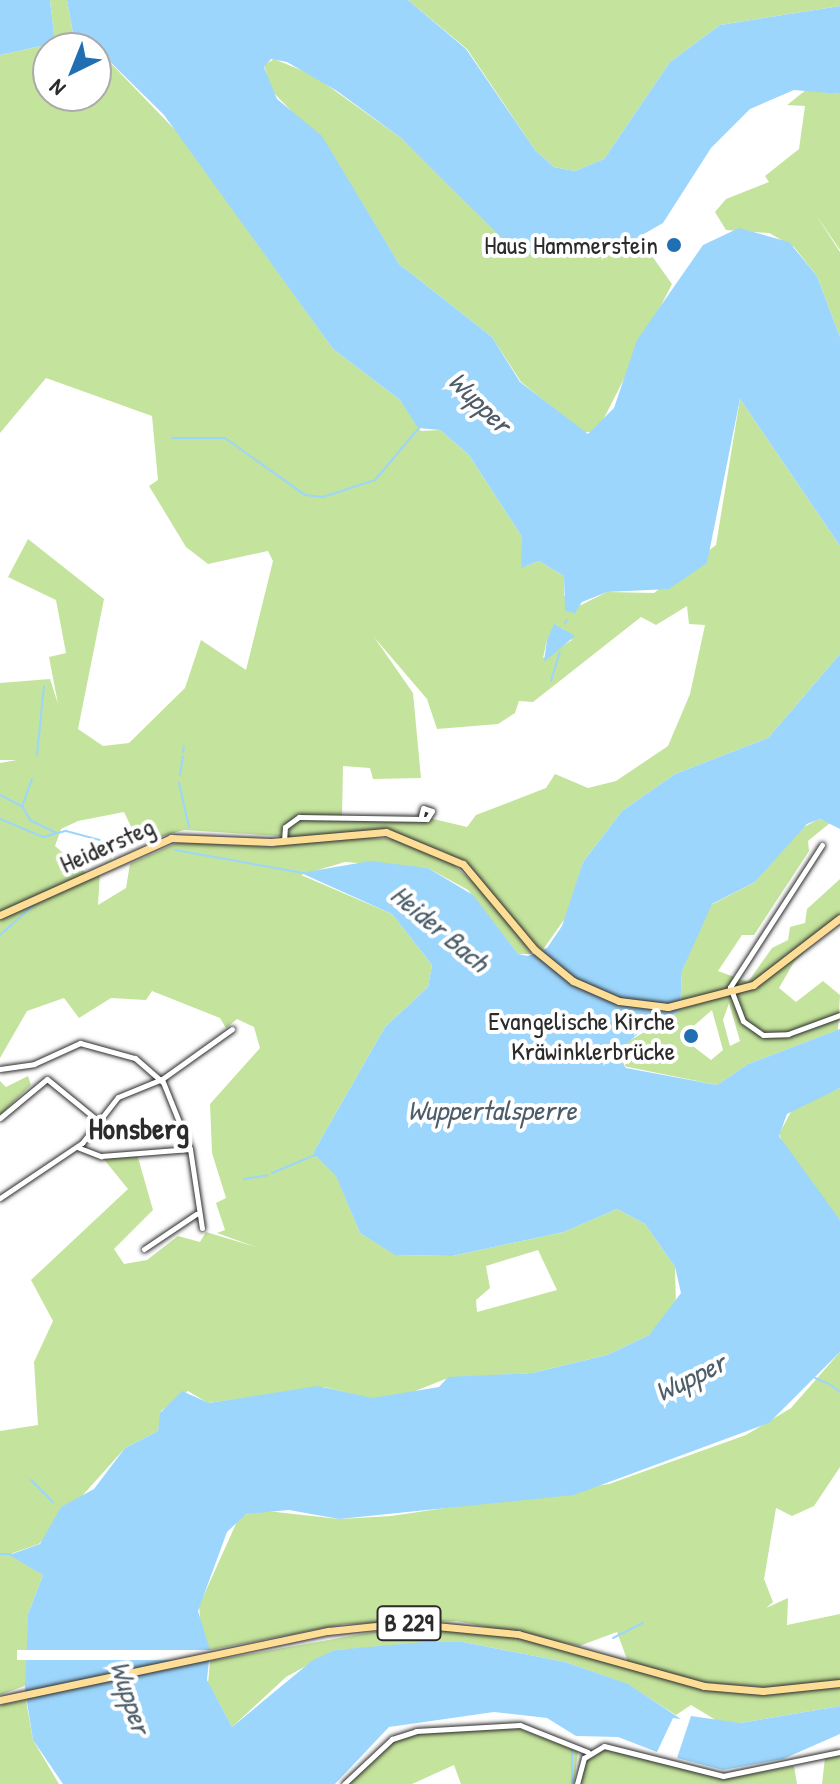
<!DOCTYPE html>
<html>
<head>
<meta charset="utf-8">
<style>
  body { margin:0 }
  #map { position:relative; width:840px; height:1784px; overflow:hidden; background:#fff; font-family:"Patrick Hand",sans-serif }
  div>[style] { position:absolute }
  .green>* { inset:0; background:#c4e39c }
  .water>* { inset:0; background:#9cd6fc }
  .pier>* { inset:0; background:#fff; transform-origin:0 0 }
  .stream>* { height:2px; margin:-1px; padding:0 1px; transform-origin:1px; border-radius:1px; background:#9cd6fc }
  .roads { filter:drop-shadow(0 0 2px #2b2b2b) drop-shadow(0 0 2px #2b2b2b) }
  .minor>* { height:5px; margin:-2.5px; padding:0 2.5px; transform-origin:2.5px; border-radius:2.5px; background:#fff }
  .major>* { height:7px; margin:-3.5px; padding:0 3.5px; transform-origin:3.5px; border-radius:3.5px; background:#fede96 }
  .dots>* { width:22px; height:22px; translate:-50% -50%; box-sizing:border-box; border:4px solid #fff; border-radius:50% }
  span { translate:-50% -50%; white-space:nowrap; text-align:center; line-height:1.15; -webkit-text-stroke:8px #fff; paint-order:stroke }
  .shield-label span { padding:2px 6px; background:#fff; border:2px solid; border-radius:6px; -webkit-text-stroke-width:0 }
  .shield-label { font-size:24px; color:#2b2b2b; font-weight:700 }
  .poi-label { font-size:26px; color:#2b2b2b }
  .right { translate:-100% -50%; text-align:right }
  .street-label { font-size:26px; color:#2b2b2b }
  .water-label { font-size:28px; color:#4d5e6a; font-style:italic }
  .quarter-label { font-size:30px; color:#2b2b2b; font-weight:700 }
  .north { position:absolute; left:32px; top:32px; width:80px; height:80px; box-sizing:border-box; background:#fff; border:2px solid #aaa; border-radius:50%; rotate:223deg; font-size:22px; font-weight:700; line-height:32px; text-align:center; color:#2b2b2b }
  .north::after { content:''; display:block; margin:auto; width:28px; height:36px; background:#1f6fb2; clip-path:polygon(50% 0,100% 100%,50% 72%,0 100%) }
</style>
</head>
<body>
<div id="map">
  <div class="green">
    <i style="clip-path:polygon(evenodd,50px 0,67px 0,74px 39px,95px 48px,48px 48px,48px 96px,96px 96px,96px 48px,178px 133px,333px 349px,400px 400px,421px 431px,440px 430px,469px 455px,522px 537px,526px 566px,539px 561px,564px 576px,564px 596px,577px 607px,607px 592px,654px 593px,716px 545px,740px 399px,840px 546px,840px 654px,768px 738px,675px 774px,622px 811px,583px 862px,566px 917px,542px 951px,445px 852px,392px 833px,284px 841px,296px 816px,280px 836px,184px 830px,139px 843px,124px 812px,78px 821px,61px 829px,55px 846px,86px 873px,0 913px,0 763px,17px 760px,0 760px,0 683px,50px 679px,58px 704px,49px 657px,66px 653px,56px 600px,8px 577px,28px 539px,104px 599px,78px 729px,103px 746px,129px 743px,185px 688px,201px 640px,246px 670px,273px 561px,268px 551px,208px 564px,186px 547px,149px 486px,158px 480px,152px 416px,46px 378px,0 433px,0 55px,55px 43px,50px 0,687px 606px,689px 624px,705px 625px,690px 694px,668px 746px,616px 781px,588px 788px,555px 774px,546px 788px,476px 815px,467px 827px,421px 816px,342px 817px,343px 766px,370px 768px,373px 779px,421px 778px,413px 693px,374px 637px,427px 699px,437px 729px,498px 724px,515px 713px,519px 701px,533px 702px,641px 617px,656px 625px,687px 606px,50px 0,562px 628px,572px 640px,543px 658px,547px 640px,562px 628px)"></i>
    <i style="clip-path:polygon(408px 0,840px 0,840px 6px,720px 25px,670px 62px,604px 159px,575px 171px,554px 167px,535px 150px,467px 49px)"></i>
    <i style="clip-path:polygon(274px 59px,313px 75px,401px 138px,523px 252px,574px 256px,639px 238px,672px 284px,597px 432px,583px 432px,521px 382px,492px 337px,399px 264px,330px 151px,272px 91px,264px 65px)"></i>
    <i style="clip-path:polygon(806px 90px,840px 94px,840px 250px,814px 212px,840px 252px,840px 337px,817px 276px,794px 247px,769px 233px,726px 230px,715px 212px,726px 199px,769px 182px,765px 176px,799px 149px,805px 106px,787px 105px)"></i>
    <i style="clip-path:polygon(evenodd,819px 819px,830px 823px,808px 841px,809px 851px,754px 935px,742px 935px,718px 971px,748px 982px,772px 948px,788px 940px,790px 927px,805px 923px,807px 909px,840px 879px,840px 918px,794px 962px,779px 988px,796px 1002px,823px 981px,840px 995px,838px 1030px,748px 1064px,717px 1085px,623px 1066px,615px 1057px,619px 1047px,680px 1011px,682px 971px,709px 906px,755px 882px,802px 828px,819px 819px,729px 1003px,740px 1041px,730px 1046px,723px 1020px,729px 1003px,819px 819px,712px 1010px,723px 1050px,711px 1060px,681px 1037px,712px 1010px)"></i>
    <i style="clip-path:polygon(evenodd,341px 837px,398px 839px,446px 858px,489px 896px,532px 954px,518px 954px,468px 890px,428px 868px,345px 862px,301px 875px,392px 914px,432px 965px,428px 987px,385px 1027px,313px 1153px,336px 1175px,360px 1233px,396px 1255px,452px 1256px,564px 1232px,617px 1209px,645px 1224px,675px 1267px,676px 1306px,649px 1335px,607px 1355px,532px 1373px,448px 1378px,405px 1395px,372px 1399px,324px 1387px,208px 1403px,188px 1391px,161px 1411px,158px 1431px,125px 1448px,39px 1544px,10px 1554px,43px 1575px,28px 1614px,27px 1685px,0 1695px,0 1431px,38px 1425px,34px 1362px,53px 1321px,31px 1280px,128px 1189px,102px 1157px,137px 1154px,153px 1210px,114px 1249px,124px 1264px,147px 1260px,178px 1236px,200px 1242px,206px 1232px,256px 1247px,217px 1233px,225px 1230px,216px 1203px,226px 1198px,212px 1153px,210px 1104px,260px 1048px,254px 1027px,237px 1019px,226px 1028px,220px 1018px,152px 991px,146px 1000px,111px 998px,79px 1018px,64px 998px,27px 1011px,0 1058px,0 917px,100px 872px,98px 905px,126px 888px,130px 864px,179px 842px,271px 847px,341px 837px,538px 1250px,557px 1290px,477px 1312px,476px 1300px,490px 1288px,486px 1266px,538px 1250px)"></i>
    <i style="clip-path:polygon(28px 1076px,31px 1085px,0 1115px,0 1081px,6px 1087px)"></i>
    <i style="clip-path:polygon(840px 1088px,840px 1220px,790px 1159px,779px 1134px,792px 1110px)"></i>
    <i style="clip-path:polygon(840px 1352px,840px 1467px,814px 1506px,792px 1516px,776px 1508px,764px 1579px,773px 1602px,766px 1608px,788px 1598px,787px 1625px,840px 1614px,840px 1680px,775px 1688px,706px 1683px,628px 1662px,617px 1632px,579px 1646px,457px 1621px,345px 1624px,210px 1650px,202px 1641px,199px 1606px,239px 1517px,258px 1510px,339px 1519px,391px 1516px,609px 1484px,746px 1435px,791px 1408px)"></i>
    <i style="clip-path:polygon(407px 1626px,508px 1635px,732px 1692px,840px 1686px,840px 1706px,740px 1723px,719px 1722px,691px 1705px,676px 1715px,627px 1684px,565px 1662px,463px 1642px,335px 1650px,286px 1677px,232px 1727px,208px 1683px,210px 1661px)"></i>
    <i style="clip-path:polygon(26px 1700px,33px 1740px,59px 1784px,0 1784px,0 1705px)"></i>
    <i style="clip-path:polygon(517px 1728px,578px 1751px,574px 1784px,461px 1784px,454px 1765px,412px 1784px,347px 1784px,393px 1741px,417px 1733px)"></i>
    <i style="clip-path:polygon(604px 1748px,723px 1779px,794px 1766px,797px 1784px,578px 1784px,588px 1756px)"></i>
    <i style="clip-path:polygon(840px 1754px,840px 1784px,822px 1784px,825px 1758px)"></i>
  </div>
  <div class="water">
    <i style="clip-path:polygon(0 0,50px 0,55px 43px,0 55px)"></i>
    <i style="clip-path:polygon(67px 0,408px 0,466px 49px,535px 150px,554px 167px,575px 171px,604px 159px,670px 62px,720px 25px,840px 6px,840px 94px,794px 90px,750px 109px,711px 148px,663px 223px,635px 239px,574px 256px,539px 257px,510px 246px,401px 138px,337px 91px,287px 62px,271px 59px,264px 67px,277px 99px,322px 136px,399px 264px,492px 337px,520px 382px,588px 434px,614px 408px,637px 340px,703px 245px,739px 228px,789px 242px,817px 276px,840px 337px,840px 546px,740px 399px,707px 563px,669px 589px,607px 592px,582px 602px,575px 613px,565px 611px,564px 576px,539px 561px,521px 568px,522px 537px,469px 455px,440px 430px,418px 428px,400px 400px,333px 349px,164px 115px,96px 48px,74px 39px)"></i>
    <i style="clip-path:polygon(554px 624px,575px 636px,544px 662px,547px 640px)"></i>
    <i style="clip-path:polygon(840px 654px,840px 829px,820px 819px,807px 824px,755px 882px,712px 904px,682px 971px,680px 1011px,640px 1032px,614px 1055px,626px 1068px,717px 1085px,748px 1064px,840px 1029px,840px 1088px,787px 1114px,779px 1136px,840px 1220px,840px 1352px,769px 1423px,574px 1495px,339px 1519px,289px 1510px,246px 1514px,227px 1532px,198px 1611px,210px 1650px,207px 1680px,232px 1727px,313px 1660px,335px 1650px,424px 1642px,463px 1642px,565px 1662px,628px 1684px,681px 1719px,673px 1718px,657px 1752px,618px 1737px,576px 1736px,547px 1718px,494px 1712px,389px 1727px,335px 1784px,63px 1784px,33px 1740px,25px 1690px,28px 1614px,43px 1575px,9px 1555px,40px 1544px,61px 1507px,94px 1489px,125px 1448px,158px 1431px,160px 1413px,182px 1391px,209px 1403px,318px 1386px,372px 1398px,439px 1387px,448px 1377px,532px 1373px,607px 1355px,649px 1335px,681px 1293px,675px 1267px,645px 1224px,617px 1209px,564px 1232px,452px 1256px,395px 1255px,360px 1233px,336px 1176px,313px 1153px,385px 1027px,428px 987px,432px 965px,392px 914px,301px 873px,370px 861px,428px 868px,473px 895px,518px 954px,528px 956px,547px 948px,562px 926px,583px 862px,622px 811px,675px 774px,768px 738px)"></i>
    <i style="clip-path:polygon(840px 1706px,840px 1734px,783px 1759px,723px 1770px,677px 1758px,691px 1716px,740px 1723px)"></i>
  </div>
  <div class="pier">
    <i style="left:214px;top:1650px;width:10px;height:197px;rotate:90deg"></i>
  </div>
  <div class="stream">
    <i style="left:172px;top:438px;width:53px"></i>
    <i style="left:225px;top:438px;width:98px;rotate:35.5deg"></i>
    <i style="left:305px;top:495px;width:18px;rotate:6deg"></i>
    <i style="left:323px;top:497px;width:55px;rotate:-18.1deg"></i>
    <i style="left:375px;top:480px;width:68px;rotate:-49.8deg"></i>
    <i style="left:565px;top:623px;width:4px;rotate:-56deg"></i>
    <i style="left:551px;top:681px;width:30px;rotate:-73deg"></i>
    <i style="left:183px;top:752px;width:6px;rotate:-81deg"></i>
    <i style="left:37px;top:755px;width:69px;rotate:-84.2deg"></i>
    <i style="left:180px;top:775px;width:19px;rotate:-81deg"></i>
    <i style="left:32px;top:779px;width:29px;rotate:110deg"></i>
    <i style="left:22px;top:806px;width:16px;rotate:60deg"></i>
    <i style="left:30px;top:820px;width:28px;rotate:26deg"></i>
    <i style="left:179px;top:783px;width:45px;rotate:77.2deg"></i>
    <i style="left:0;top:795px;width:25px;rotate:27deg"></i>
    <i style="left:0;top:819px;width:47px;rotate:22.7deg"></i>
    <i style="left:43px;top:837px;width:24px;rotate:-15deg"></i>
    <i style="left:66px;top:831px;width:35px;rotate:15deg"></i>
    <i style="left:175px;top:850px;width:130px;rotate:10.2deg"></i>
    <i style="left:0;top:935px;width:50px;rotate:-41.7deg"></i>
    <i style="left:272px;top:1173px;width:47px;rotate:-22.7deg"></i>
    <i style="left:244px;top:1179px;width:24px;rotate:-9deg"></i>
    <i style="left:815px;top:1378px;width:15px;rotate:23deg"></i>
    <i style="left:831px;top:1385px;width:11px;rotate:38deg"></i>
    <i style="left:31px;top:1480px;width:31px;rotate:45deg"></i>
    <i style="left:0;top:1554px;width:11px"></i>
    <i style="left:613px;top:1638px;width:34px;rotate:-27deg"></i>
    <i style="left:572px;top:1784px;width:35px;rotate:-90deg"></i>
  </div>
  <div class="roads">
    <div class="minor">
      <i style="left:284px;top:841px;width:14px;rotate:-86deg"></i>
      <i style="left:285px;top:827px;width:17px;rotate:-36deg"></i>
      <i style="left:299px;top:817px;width:128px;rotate:0.9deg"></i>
      <i style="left:427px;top:819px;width:9px;rotate:-58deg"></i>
      <i style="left:432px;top:811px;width:9px;rotate:-162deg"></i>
      <i style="left:423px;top:808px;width:8px;rotate:104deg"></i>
      <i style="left:822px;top:845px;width:169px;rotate:122.9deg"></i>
      <i style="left:730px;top:987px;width:36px;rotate:69deg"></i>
      <i style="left:743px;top:1021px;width:24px;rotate:35deg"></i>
      <i style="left:763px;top:1035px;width:25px;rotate:-2deg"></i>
      <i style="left:788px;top:1034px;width:55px;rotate:-20.1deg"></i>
      <i style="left:0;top:1069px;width:34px;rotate:-8deg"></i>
      <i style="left:34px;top:1064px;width:51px;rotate:-24.5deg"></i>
      <i style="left:80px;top:1043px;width:57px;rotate:15.3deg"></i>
      <i style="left:135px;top:1058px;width:37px;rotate:41deg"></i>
      <i style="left:163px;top:1082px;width:72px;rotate:68.1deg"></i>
      <i style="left:190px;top:1149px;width:80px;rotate:81.4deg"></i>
      <i style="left:0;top:1118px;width:61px;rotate:-39.7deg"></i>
      <i style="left:47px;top:1079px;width:63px;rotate:39.2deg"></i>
      <i style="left:77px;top:1147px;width:26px;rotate:21deg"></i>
      <i style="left:101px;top:1156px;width:89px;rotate:-4.5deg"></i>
      <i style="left:0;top:1198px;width:99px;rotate:-33.9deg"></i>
      <i style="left:82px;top:1143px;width:58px;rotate:-52deg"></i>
      <i style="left:118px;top:1097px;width:48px;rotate:-22.2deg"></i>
      <i style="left:162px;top:1079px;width:86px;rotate:-35.5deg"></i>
      <i style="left:144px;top:1249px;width:63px;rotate:-33.9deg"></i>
      <i style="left:344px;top:1784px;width:66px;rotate:-43.2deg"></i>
      <i style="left:392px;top:1739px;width:25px;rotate:-18deg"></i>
      <i style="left:416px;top:1731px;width:104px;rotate:-3.3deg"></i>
      <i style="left:520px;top:1725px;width:73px;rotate:21.7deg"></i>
      <i style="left:577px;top:1784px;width:27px;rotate:-75deg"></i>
      <i style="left:584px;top:1758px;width:23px;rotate:-31deg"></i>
      <i style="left:604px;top:1746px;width:123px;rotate:14.1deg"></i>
      <i style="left:723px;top:1776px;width:119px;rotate:-11.6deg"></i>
    </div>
    <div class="major">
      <i style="left:0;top:915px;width:188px;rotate:-24.2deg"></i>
      <i style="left:171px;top:838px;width:100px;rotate:2.3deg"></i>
      <i style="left:271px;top:842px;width:115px;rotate:-5deg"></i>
      <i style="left:386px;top:832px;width:83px;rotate:22.6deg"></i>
      <i style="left:463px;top:864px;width:112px;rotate:50.1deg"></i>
      <i style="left:535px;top:950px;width:49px;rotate:39.2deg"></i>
      <i style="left:573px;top:981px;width:50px;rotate:23.5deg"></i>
      <i style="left:619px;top:1001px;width:49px;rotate:7deg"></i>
      <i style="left:668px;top:1007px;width:88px;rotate:-14.5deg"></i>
      <i style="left:753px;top:985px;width:110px;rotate:-37.6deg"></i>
      <i style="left:0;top:1700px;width:335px;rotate:-11.9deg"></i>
      <i style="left:328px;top:1631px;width:77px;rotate:-5.9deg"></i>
      <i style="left:405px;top:1623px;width:114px;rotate:5.6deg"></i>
      <i style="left:518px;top:1634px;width:193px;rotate:15.6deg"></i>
      <i style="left:704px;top:1686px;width:59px;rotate:4.8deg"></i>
      <i style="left:763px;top:1691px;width:77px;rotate:-5.9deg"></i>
    </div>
  </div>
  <div class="dots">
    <i style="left:674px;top:245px;background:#1f6fb2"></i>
    <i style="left:691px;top:1036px;background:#1f6fb2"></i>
  </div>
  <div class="shield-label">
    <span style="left:409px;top:1623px">B 229</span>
  </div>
  <div class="poi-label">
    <span class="right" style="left:658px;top:245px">Haus Hammerstein</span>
    <span class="right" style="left:675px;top:1036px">Evangelische Kirche<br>Kräwinklerbrücke</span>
  </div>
  <div class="street-label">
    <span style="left:107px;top:845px;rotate:-24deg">Heidersteg</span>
  </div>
  <div class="water-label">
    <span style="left:480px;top:402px;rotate:44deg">Wupper</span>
    <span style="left:440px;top:928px;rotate:40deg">Heider Bach</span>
    <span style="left:492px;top:1110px">Wuppertalsperre</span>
    <span style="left:690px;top:1377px;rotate:-26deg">Wupper</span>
    <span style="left:131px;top:1697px;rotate:72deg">Wupper</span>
  </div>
  <div class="quarter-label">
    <span style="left:139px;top:1128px">Honsberg</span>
  </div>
  <div class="north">N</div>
</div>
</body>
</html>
